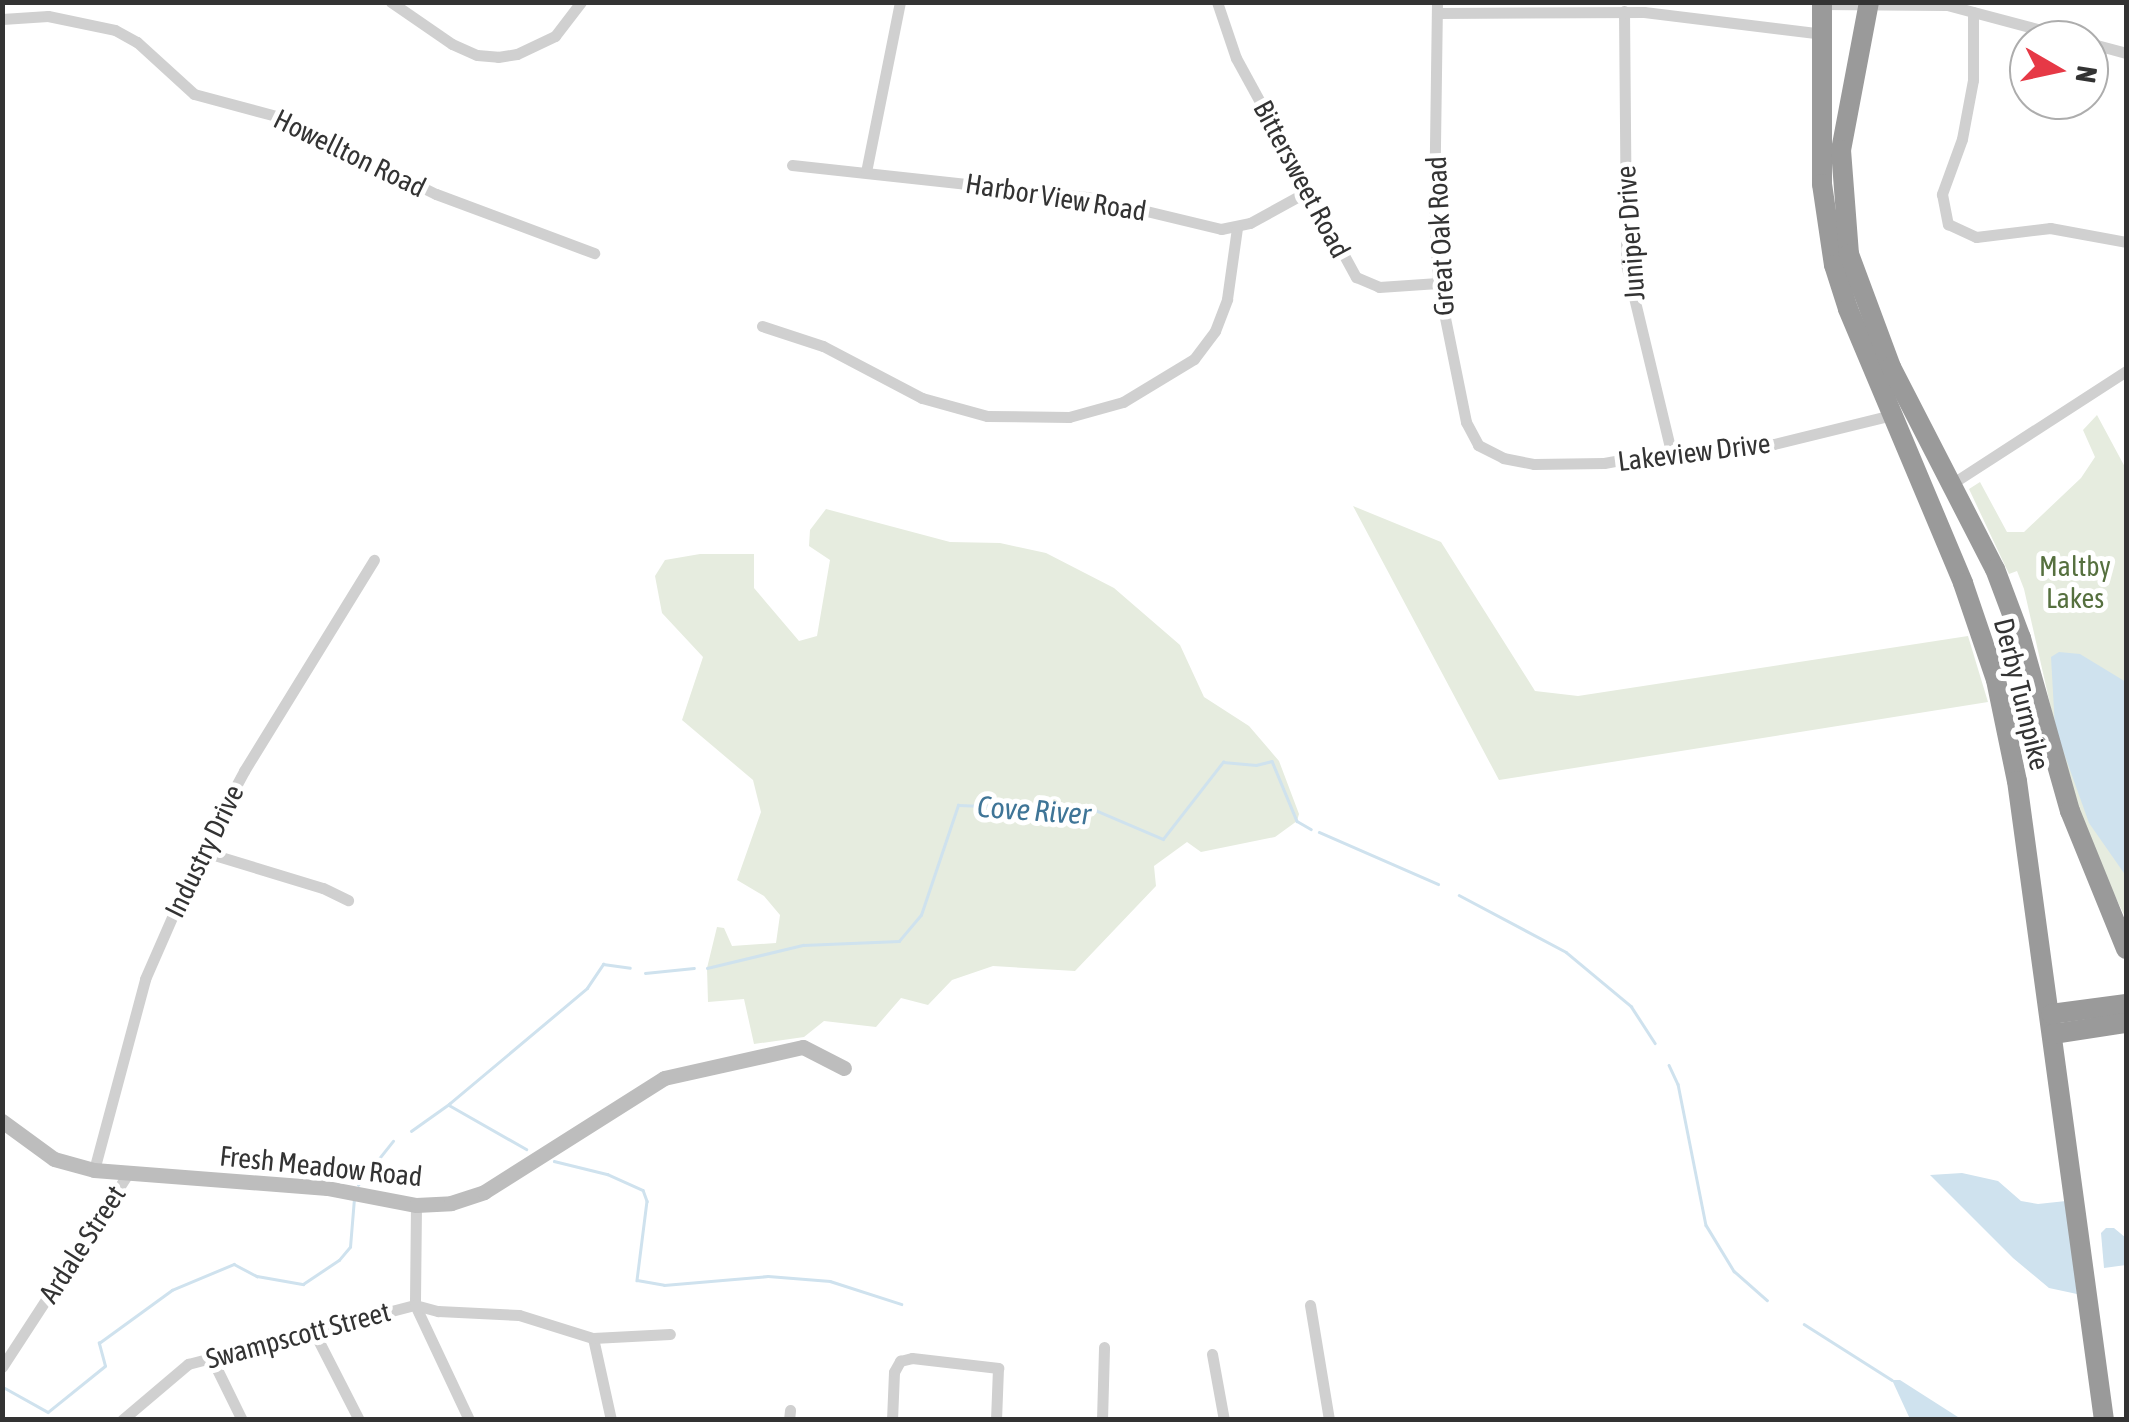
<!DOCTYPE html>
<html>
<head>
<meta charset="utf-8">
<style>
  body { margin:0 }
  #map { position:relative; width:2129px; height:1422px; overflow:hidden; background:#fff; font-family:"Asap Condensed",sans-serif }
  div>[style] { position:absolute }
  .green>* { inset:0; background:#e6ecdf }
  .water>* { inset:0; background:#cfe2ee }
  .stream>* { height:2.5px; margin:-1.25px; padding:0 1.25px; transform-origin:1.25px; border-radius:1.25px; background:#cfe2ee }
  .street>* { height:11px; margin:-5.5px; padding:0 5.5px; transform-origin:5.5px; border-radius:5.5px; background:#d0d0d0 }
  .secondary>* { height:15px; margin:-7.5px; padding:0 7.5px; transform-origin:7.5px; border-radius:7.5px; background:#bdbdbd }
  .highway>* { height:20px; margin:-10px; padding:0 10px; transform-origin:10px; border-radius:10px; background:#9a9a9a }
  span { translate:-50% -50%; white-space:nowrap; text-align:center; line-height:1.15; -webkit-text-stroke:10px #fff; paint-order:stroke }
  .street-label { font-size:28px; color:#333 }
  .park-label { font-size:28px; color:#56703f }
  .water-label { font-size:30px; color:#3f7597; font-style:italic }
  .frame { position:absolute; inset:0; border:5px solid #333; pointer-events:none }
  .north { position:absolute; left:2009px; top:20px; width:100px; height:100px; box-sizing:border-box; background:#fff; border:2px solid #adadad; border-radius:50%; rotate:99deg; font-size:28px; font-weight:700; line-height:40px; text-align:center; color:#333 }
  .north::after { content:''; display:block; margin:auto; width:35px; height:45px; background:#e63946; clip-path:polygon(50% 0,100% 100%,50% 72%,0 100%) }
</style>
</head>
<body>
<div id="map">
  <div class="green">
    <i style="clip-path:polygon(2097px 415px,2126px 469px,2126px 919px,2093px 850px,2062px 757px,2024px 589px,2017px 571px,2009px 574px,1969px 489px,1980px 482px,2007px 532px,2024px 532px,2081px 478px,2095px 457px,2083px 430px)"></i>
    <i style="clip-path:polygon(1353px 506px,1441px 542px,1535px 691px,1578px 696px,1968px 636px,1988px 702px,1499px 780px)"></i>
    <i style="clip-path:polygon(826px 509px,950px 542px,1000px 543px,1046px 553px,1114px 588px,1180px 645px,1204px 697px,1249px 726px,1279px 761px,1299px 814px,1297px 821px,1275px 837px,1201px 852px,1187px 842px,1154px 866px,1156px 886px,1075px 971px,993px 966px,952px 980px,928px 1005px,901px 998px,876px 1027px,824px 1021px,804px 1037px,754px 1044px,744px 999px,708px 1002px,707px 968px,717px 927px,724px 928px,732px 946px,776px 943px,780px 915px,764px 896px,737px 880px,761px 812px,753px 780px,682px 720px,703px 657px,662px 613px,655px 576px,665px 560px,700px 554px,754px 554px,754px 588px,799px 641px,817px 636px,830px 560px,809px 546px,810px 530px)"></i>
  </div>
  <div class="water">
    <i style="clip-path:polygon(2059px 652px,2080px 654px,2126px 682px,2126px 876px,2089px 823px,2055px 728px,2051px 657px)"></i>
    <i style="clip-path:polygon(1962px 1173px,1998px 1181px,2021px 1201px,2038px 1204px,2066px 1201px,2077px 1294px,2049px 1288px,2013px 1258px,1930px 1175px)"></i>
    <i style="clip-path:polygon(2106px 1228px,2114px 1228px,2126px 1238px,2126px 1265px,2104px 1268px,2101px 1233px)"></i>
    <i style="clip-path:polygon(1892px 1380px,1900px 1380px,1961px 1419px,1910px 1419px)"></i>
  </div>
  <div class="stream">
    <i style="left:1319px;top:832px;width:130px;rotate:23.6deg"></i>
    <i style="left:1459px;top:895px;width:121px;rotate:28deg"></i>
    <i style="left:1566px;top:952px;width:85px;rotate:39.7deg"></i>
    <i style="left:1631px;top:1006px;width:44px;rotate:57deg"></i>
    <i style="left:707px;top:968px;width:99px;rotate:-13.5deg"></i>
    <i style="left:803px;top:945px;width:96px;rotate:-2.4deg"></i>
    <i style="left:899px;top:941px;width:34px;rotate:-50deg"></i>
    <i style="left:921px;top:915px;width:116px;rotate:-71.4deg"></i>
    <i style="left:958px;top:805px;width:137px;rotate:2.1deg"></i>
    <i style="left:1095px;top:810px;width:74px;rotate:23.1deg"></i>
    <i style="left:1163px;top:839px;width:98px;rotate:-52.1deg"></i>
    <i style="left:1223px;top:762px;width:33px;rotate:5deg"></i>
    <i style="left:1256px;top:765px;width:16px;rotate:-14deg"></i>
    <i style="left:1272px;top:761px;width:65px;rotate:67.4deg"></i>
    <i style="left:1297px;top:821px;width:16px;rotate:30deg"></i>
    <i style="left:645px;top:973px;width:49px;rotate:-5.8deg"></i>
    <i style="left:1669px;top:1065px;width:21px;rotate:65deg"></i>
    <i style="left:1678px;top:1084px;width:144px;rotate:78.8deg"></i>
    <i style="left:1706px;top:1225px;width:54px;rotate:58.7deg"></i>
    <i style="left:1734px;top:1271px;width:44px;rotate:41.3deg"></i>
    <i style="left:449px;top:1105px;width:89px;rotate:29.7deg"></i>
    <i style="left:411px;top:1131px;width:47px;rotate:-35.4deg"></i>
    <i style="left:449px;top:1104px;width:180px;rotate:-40deg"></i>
    <i style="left:587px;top:988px;width:29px;rotate:-56deg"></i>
    <i style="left:603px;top:964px;width:27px;rotate:8deg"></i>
    <i style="left:554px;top:1161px;width:55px;rotate:13.8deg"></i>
    <i style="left:607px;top:1174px;width:39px;rotate:24deg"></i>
    <i style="left:643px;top:1190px;width:12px;rotate:70deg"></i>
    <i style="left:647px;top:1201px;width:80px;rotate:97.2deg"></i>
    <i style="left:637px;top:1280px;width:27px;rotate:10deg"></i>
    <i style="left:664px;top:1285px;width:104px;rotate:-4.9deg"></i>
    <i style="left:768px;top:1276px;width:62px;rotate:4.6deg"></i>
    <i style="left:830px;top:1281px;width:75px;rotate:17.9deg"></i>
    <i style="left:358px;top:1185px;width:56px;rotate:-51.5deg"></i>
    <i style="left:1804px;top:1324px;width:104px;rotate:32.5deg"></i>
    <i style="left:5px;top:1388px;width:49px;rotate:29.2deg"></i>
    <i style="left:48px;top:1412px;width:73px;rotate:-38.9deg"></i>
    <i style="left:105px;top:1366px;width:24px;rotate:-105deg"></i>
    <i style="left:99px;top:1343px;width:90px;rotate:-36deg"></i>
    <i style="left:172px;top:1290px;width:67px;rotate:-22.8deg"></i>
    <i style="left:234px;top:1264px;width:26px;rotate:28deg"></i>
    <i style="left:257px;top:1276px;width:47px;rotate:9.9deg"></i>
    <i style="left:303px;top:1284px;width:43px;rotate:-33.7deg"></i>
    <i style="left:339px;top:1260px;width:17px;rotate:-50deg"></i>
    <i style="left:350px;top:1247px;width:49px;rotate:-85.3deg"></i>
  </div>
  <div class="street">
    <i style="left:391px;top:2px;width:74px;rotate:34.5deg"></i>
    <i style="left:452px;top:44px;width:27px;rotate:24deg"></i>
    <i style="left:477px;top:55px;width:21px;rotate:5deg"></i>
    <i style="left:498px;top:57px;width:19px;rotate:-9deg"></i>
    <i style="left:517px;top:54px;width:42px;rotate:-25.3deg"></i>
    <i style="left:555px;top:36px;width:43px;rotate:-52.6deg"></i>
    <i style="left:1217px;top:2px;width:59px;rotate:71.3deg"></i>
    <i style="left:1236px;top:58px;width:250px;rotate:61.3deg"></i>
    <i style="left:1356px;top:277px;width:25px;rotate:23deg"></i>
    <i style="left:1379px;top:287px;width:59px;rotate:-3.9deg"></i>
    <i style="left:1437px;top:2px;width:211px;rotate:90.8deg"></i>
    <i style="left:1434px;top:213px;width:70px;rotate:86.7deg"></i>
    <i style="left:1438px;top:283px;width:142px;rotate:78.6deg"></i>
    <i style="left:1466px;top:422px;width:26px;rotate:62deg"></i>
    <i style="left:1478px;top:445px;width:28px;rotate:27deg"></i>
    <i style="left:1503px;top:458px;width:32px;rotate:11deg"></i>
    <i style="left:1534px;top:464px;width:70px;rotate:-0.8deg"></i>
    <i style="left:1604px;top:463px;width:68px;rotate:-10.2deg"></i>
    <i style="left:1671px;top:451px;width:103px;rotate:-3.9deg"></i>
    <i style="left:1774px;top:444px;width:122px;rotate:-13.8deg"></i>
    <i style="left:1822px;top:4px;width:125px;rotate:0.5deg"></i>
    <i style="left:1947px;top:5px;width:137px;rotate:14.9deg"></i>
    <i style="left:1624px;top:11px;width:253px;rotate:89.5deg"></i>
    <i style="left:1626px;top:264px;width:192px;rotate:76.5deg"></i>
    <i style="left:1973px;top:12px;width:68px;rotate:90deg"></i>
    <i style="left:1973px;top:80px;width:60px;rotate:100.6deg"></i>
    <i style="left:1962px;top:139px;width:59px;rotate:110deg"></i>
    <i style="left:1942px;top:194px;width:31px;rotate:79deg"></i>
    <i style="left:1948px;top:224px;width:31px;rotate:25deg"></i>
    <i style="left:1976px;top:237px;width:75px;rotate:-6.9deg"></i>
    <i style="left:2050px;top:228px;width:77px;rotate:10.4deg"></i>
    <i style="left:1437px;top:13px;width:207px;rotate:-0.3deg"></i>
    <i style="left:1644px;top:12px;width:179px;rotate:7deg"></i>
    <i style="left:2px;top:19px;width:46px;rotate:-3.7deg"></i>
    <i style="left:48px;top:16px;width:68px;rotate:11.8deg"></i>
    <i style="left:115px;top:30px;width:25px;rotate:29deg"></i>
    <i style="left:137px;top:42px;width:77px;rotate:42.4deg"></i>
    <i style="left:194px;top:94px;width:89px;rotate:15deg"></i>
    <i style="left:280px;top:117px;width:174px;rotate:26.3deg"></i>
    <i style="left:436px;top:194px;width:169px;rotate:20.5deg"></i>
    <i style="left:2089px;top:43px;width:38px;rotate:15deg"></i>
    <i style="left:792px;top:165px;width:298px;rotate:6.2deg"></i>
    <i style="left:1088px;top:197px;width:137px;rotate:13.5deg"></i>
    <i style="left:1221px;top:229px;width:30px;rotate:-12deg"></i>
    <i style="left:1250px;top:223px;width:68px;rotate:-28.8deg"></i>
    <i style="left:866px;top:172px;width:173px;rotate:-78.7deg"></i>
    <i style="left:762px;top:326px;width:64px;rotate:18.2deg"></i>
    <i style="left:823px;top:346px;width:112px;rotate:27.7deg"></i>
    <i style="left:922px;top:398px;width:67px;rotate:15.5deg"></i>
    <i style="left:987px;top:416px;width:82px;rotate:0.7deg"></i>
    <i style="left:1069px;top:417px;width:56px;rotate:-15.5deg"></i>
    <i style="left:1123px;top:402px;width:83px;rotate:-31.2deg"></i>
    <i style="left:1194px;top:359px;width:35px;rotate:-53deg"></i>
    <i style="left:1215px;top:331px;width:34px;rotate:-69deg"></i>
    <i style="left:1227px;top:299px;width:72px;rotate:-82deg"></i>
    <i style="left:1953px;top:483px;width:206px;rotate:-32.9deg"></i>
    <i style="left:201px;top:851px;width:127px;rotate:16.9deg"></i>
    <i style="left:323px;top:888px;width:28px;rotate:26deg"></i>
    <i style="left:94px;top:1170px;width:198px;rotate:-75deg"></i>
    <i style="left:145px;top:979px;width:140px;rotate:-66.4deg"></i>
    <i style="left:201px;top:851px;width:91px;rotate:-61.7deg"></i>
    <i style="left:244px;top:771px;width:248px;rotate:-58.4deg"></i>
    <i style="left:416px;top:1205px;width:100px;rotate:90.6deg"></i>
    <i style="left:415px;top:1305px;width:127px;rotate:64.8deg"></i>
    <i style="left:1310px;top:1305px;width:117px;rotate:80.6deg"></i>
    <i style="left:313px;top:1330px;width:101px;rotate:62.9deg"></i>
    <i style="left:593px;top:1338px;width:84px;rotate:77.6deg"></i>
    <i style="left:1212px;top:1354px;width:67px;rotate:79.7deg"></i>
    <i style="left:211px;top:1357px;width:70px;rotate:63.8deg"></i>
    <i style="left:2px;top:1367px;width:233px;rotate:-56.9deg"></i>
    <i style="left:122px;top:1420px;width:87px;rotate:-40.3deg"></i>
    <i style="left:188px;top:1364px;width:235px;rotate:-14.6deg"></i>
    <i style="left:415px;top:1305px;width:24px;rotate:15deg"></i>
    <i style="left:438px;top:1311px;width:81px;rotate:2.8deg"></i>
    <i style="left:519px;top:1315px;width:77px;rotate:17.3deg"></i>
    <i style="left:593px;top:1338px;width:77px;rotate:-3deg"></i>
    <i style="left:789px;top:1420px;width:10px;rotate:-84deg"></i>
    <i style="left:892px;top:1420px;width:48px;rotate:-87.6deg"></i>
    <i style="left:894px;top:1372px;width:13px;rotate:-61deg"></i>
    <i style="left:900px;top:1361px;width:12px;rotate:-14deg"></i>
    <i style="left:912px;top:1358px;width:87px;rotate:6.6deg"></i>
    <i style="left:998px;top:1368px;width:52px;rotate:92.2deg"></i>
    <i style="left:1102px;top:1420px;width:73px;rotate:-88.4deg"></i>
  </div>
  <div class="secondary">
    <i style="left:2px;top:1121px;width:64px;rotate:36.2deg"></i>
    <i style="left:54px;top:1159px;width:41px;rotate:15.4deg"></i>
    <i style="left:94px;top:1170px;width:234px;rotate:4.4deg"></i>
    <i style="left:327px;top:1188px;width:91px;rotate:10.8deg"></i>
    <i style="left:416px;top:1205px;width:35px;rotate:-3deg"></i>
    <i style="left:451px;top:1203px;width:35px;rotate:-18deg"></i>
    <i style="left:484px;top:1192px;width:213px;rotate:-32.3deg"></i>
    <i style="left:664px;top:1078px;width:142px;rotate:-12.6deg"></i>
    <i style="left:803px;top:1047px;width:46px;rotate:27.1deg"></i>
  </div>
  <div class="highway">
    <i style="left:1822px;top:2px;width:182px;rotate:90deg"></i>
    <i style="left:1822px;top:184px;width:82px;rotate:81.6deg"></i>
    <i style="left:1834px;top:265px;width:46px;rotate:72.3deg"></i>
    <i style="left:1848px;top:309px;width:297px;rotate:67.2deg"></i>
    <i style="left:1963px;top:583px;width:102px;rotate:71.2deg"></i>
    <i style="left:1996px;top:680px;width:103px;rotate:78.3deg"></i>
    <i style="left:2017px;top:781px;width:645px;rotate:82.25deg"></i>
    <i style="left:1869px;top:2px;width:151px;rotate:100.7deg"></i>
    <i style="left:1841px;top:150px;width:104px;rotate:85.6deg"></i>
    <i style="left:1849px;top:254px;width:121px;rotate:69.6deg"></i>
    <i style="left:1891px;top:367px;width:227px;rotate:62.8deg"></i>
    <i style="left:1995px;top:569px;width:74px;rotate:69.4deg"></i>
    <i style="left:2021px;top:638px;width:180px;rotate:74.2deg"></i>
    <i style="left:2070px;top:811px;width:149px;rotate:67.9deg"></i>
    <i style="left:2051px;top:1014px;width:76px;rotate:-7.6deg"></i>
    <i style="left:2053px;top:1034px;width:74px;rotate:-8.6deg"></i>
  </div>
  <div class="street-label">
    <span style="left:350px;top:153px;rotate:26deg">Howellton Road</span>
    <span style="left:1302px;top:179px;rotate:62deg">Bittersweet Road</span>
    <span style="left:1056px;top:197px;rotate:9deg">Harbor View Road</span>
    <span style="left:1630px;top:233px;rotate:-94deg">Juniper Drive</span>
    <span style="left:1440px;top:236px;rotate:-93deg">Great Oak Road</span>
    <span style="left:1694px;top:452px;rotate:-7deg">Lakeview Drive</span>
    <span style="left:2022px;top:694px;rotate:76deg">Derby Turnpike</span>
    <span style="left:204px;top:851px;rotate:-64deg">Industry Drive</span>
    <span style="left:321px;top:1166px;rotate:6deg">Fresh Meadow Road</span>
    <span style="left:82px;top:1244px;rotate:-57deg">Ardale Street</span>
    <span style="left:298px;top:1335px;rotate:-15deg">Swampscott Street</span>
  </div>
  <div class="park-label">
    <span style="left:2075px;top:582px">Maltby<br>Lakes</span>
  </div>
  <div class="water-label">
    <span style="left:1034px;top:810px;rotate:4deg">Cove River</span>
  </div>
  <div class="frame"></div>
  <div class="north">N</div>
</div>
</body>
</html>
